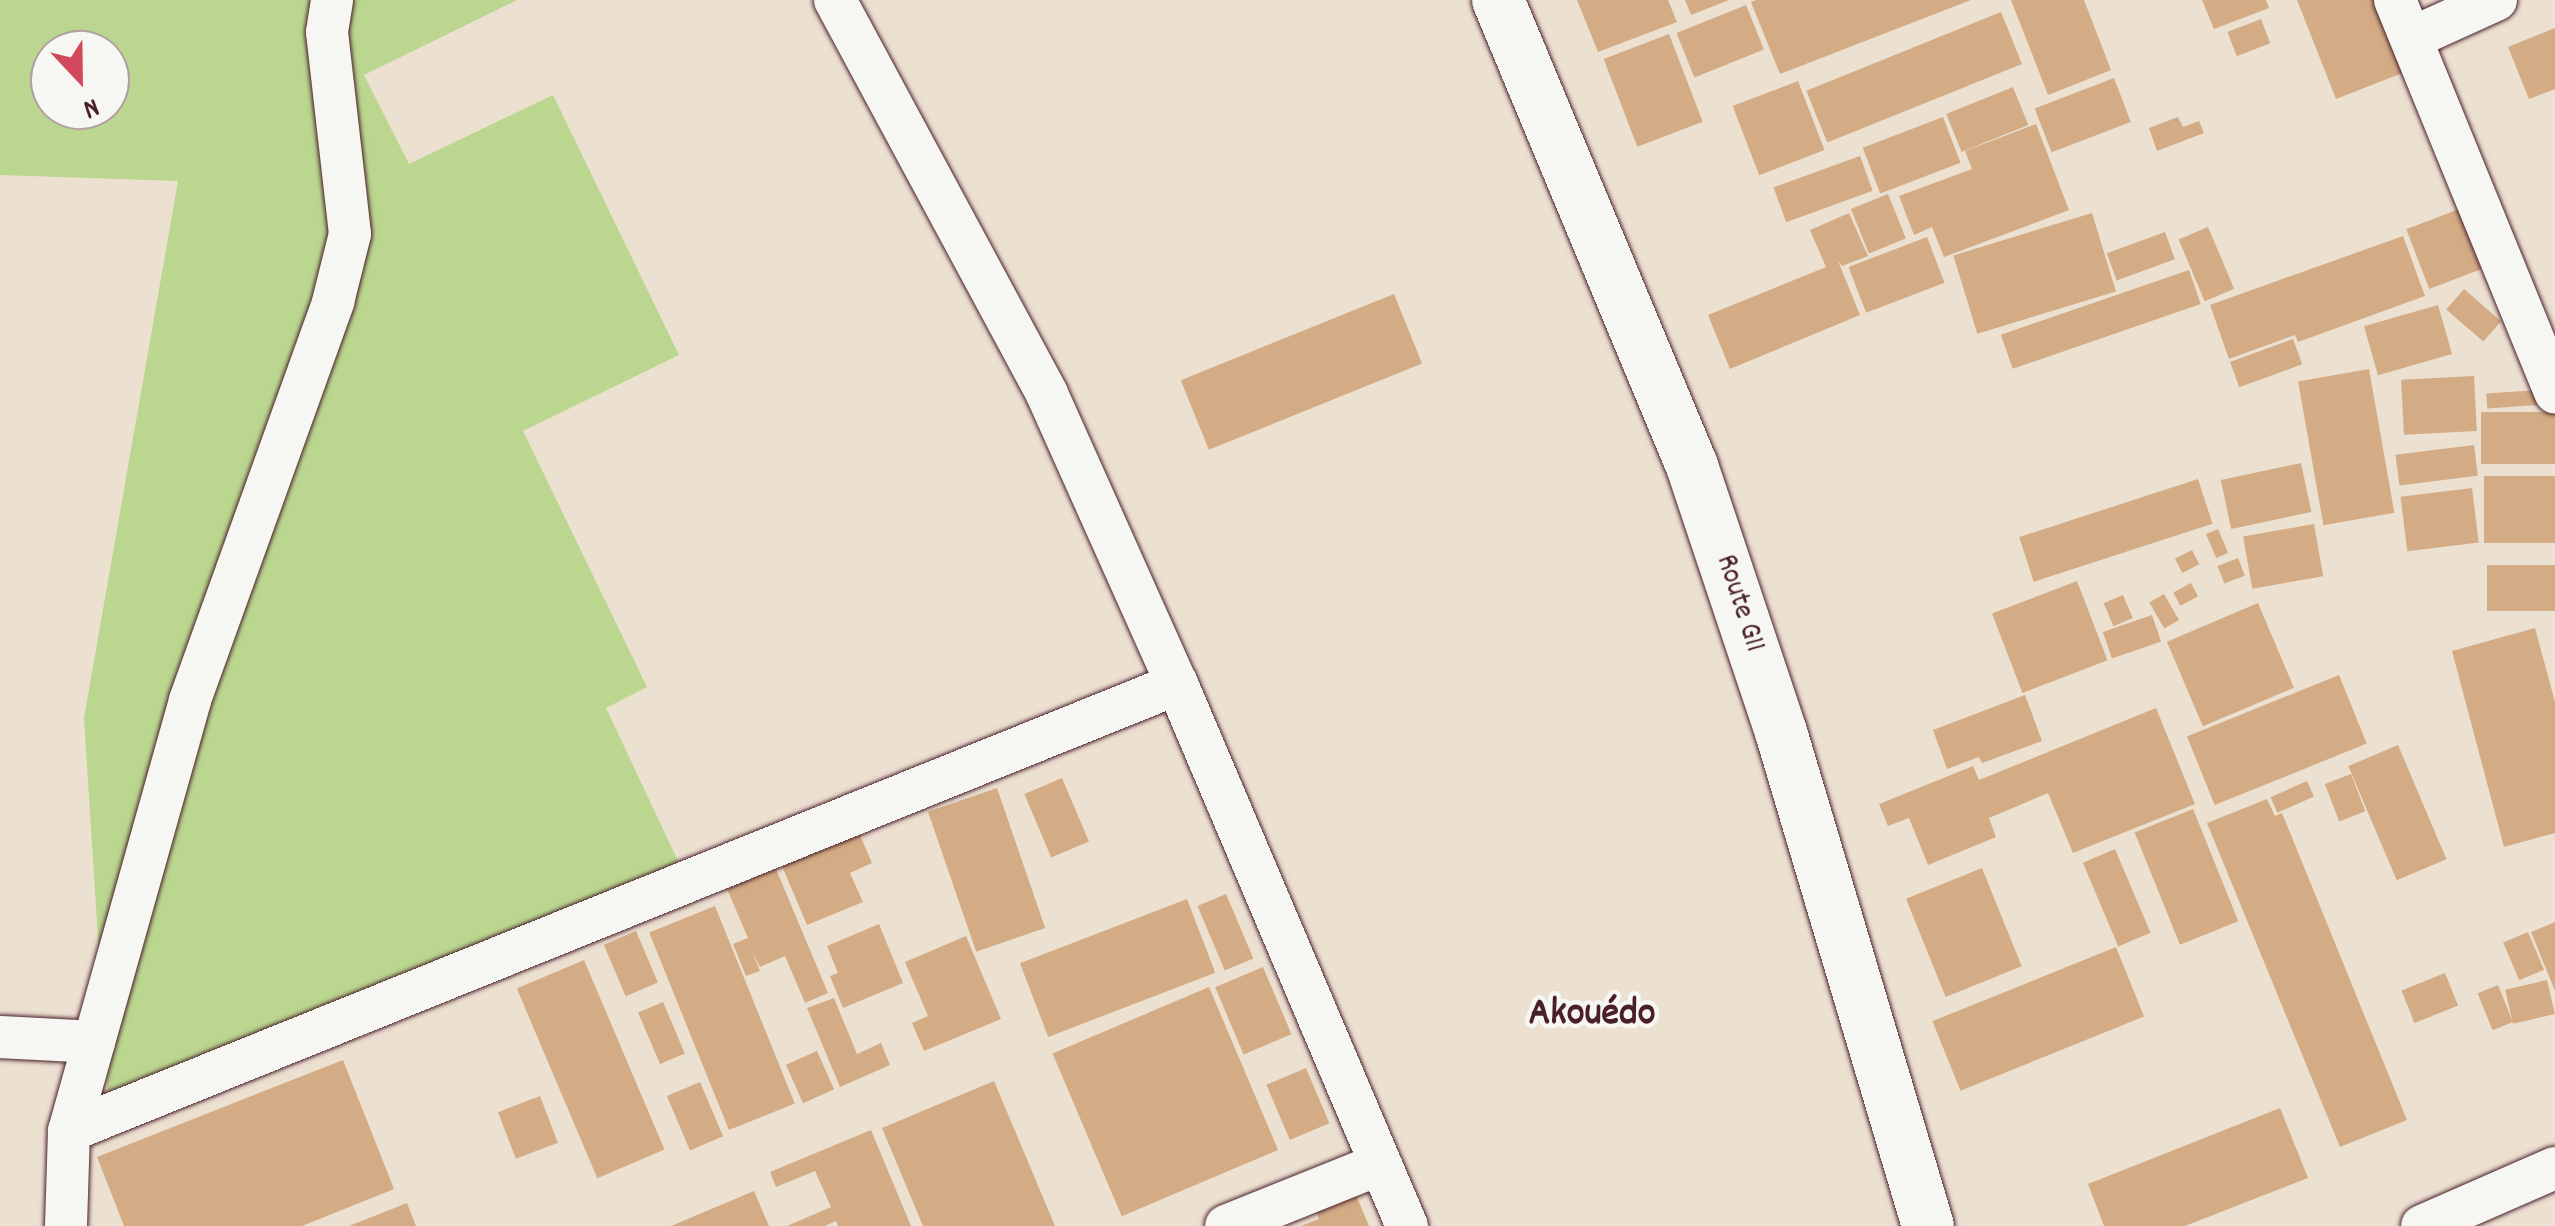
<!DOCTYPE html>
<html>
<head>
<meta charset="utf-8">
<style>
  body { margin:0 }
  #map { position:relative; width:2555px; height:1226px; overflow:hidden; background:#ece0d1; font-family:Dekko,sans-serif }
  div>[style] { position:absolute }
  .green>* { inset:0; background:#bbd78f }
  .building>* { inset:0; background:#d3ac85; transform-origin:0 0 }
  .roads { filter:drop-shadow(0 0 2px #4a1f2b) drop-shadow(0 0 2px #4a1f2b) }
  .minor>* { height:42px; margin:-21px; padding:0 21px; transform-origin:21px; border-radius:21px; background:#f6f6f2 }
  .tertiary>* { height:52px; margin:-26px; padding:0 26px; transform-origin:26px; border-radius:26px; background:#f6f6f2 }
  span { translate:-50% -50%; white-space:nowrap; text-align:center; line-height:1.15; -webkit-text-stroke:9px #f6f6f2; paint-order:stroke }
  .street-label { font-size:30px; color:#4a1f2b }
  .district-label { font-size:40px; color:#4a1f2b; font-weight:700 }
  .north { position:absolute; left:30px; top:30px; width:100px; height:100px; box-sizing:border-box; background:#f6f6f2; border:2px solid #b1a0a2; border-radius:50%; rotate:158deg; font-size:28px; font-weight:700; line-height:40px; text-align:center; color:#4a1f2b }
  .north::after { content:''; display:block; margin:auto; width:35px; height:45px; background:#d1495b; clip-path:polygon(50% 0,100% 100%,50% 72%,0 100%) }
</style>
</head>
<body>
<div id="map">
  <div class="green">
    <i style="clip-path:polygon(evenodd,0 0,517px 0,364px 75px,409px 164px,553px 95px,679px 355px,523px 431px,647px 687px,606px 708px,679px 863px,109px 1111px,84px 718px,178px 181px,0 175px,0 0,50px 50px,110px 50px,110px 110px,50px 110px,50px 50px)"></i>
  </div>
  <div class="building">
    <i style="clip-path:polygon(1577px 0,1668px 0,1677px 22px,1598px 52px)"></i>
    <i style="clip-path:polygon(1685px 0,1729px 0,1691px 15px)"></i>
    <i style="clip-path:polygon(1756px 0,1971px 0,1780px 74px,1751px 2px)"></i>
    <i style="clip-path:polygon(2011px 0,2084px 0,2111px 70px,2048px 95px)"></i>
    <i style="clip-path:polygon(2202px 0,2266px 0,2269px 8px,2214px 29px)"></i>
    <i style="clip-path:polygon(2297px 0,2378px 0,2405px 72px,2336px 99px)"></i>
    <i style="left:1746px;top:5px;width:48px;height:75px;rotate:68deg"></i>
    <i style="left:2001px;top:12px;width:56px;height:210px;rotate:68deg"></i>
    <i style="left:2261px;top:19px;width:26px;height:36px;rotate:69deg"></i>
    <i style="clip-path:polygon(2555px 28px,2555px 89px,2529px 99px,2508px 47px)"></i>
    <i style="left:1669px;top:34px;width:94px;height:70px;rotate:69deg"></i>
    <i style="left:2114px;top:78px;width:47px;height:85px;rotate:69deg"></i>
    <i style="left:1798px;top:81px;width:74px;height:70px;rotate:69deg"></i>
    <i style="left:2013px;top:87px;width:41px;height:72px;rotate:68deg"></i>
    <i style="left:1943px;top:117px;width:49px;height:86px;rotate:69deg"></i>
    <i style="clip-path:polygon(2178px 117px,2183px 127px,2199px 121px,2204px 133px,2157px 151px,2149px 128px)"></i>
    <i style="clip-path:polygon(2036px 124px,2069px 210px,1944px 257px,1932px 227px,1914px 235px,1899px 196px,1972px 169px,1965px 151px)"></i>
    <i style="left:1860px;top:156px;width:37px;height:92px;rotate:70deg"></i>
    <i style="left:1888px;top:194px;width:48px;height:40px;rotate:68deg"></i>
    <i style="left:2467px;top:206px;width:64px;height:65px;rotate:69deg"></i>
    <i style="clip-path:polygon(1849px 213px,1868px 256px,1842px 266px,1838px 261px,1860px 315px,1730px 369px,1708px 315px,1826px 267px,1810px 230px)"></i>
    <i style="left:2092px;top:213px;width:82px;height:145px;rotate:73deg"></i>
    <i style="left:2208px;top:227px;width:67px;height:32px;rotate:67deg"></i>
    <i style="left:2165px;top:232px;width:29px;height:62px;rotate:70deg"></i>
    <i style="clip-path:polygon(2403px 236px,2425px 296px,2298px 342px,2295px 335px,2229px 359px,2210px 305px)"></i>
    <i style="left:1927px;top:237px;width:49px;height:84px;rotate:69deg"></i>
    <i style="left:2189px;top:270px;width:36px;height:199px;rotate:71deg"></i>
    <i style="left:2464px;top:289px;width:49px;height:27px;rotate:41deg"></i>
    <i style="left:1394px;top:294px;width:75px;height:230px;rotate:68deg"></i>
    <i style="left:2438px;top:305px;width:51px;height:77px;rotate:74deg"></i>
    <i style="left:2293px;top:339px;width:27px;height:67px;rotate:70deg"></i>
    <i style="left:2369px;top:369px;width:146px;height:72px;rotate:80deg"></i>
    <i style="left:2474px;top:376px;width:55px;height:73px;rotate:87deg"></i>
    <i style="left:2551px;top:389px;width:15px;height:65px;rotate:86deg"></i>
    <i style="left:2555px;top:412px;width:52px;height:74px;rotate:90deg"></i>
    <i style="left:2474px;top:445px;width:31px;height:79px;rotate:83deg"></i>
    <i style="left:2301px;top:463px;width:50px;height:82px;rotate:78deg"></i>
    <i style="left:2555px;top:476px;width:67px;height:71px;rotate:90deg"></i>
    <i style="left:2198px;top:479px;width:47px;height:188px;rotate:72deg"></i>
    <i style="left:2472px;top:488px;width:55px;height:72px;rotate:83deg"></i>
    <i style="left:2314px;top:524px;width:53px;height:72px;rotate:80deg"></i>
    <i style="left:2218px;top:529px;width:26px;height:13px;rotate:67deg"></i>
    <i style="left:2192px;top:550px;width:16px;height:19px;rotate:63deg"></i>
    <i style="left:2238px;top:558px;width:19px;height:22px;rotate:69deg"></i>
    <i style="left:2555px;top:565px;width:46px;height:68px;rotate:90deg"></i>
    <i style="left:2077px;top:581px;width:85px;height:91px;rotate:69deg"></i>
    <i style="left:2191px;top:583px;width:15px;height:20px;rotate:62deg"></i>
    <i style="left:2164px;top:594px;width:30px;height:17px;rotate:60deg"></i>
    <i style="left:2123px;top:595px;width:25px;height:21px;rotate:67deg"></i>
    <i style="left:2258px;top:603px;width:92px;height:99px;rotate:67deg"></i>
    <i style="left:2152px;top:615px;width:28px;height:52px;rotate:71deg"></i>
    <i style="clip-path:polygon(2535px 628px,2555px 702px,2555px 833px,2504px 847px,2452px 651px)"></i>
    <i style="left:2339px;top:675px;width:74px;height:164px;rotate:68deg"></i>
    <i style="clip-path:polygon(2025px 695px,2042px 741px,1982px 763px,1979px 757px,1947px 769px,1933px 730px)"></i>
    <i style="clip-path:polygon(2156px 708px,2195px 804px,2073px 853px,2048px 793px,1989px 818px,1996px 837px,1928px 865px,1909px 818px,1888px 826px,1879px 804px,1973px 766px,1979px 780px)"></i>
    <i style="left:2398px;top:745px;width:124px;height:54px;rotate:67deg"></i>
    <i style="left:2351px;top:774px;width:40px;height:28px;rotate:69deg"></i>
    <i style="left:1062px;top:778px;width:69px;height:41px;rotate:67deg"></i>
    <i style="left:2307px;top:781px;width:17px;height:40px;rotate:66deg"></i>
    <i style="left:997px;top:788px;width:148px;height:73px;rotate:71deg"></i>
    <i style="clip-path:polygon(2267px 799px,2275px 816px,2282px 813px,2407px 1120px,2340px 1147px,2207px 823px)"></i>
    <i style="left:2193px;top:809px;width:121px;height:63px;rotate:68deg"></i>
    <i style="clip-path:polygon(859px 833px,872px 863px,850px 873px,863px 902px,807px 925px,782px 866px)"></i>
    <i style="left:2115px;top:849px;width:91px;height:35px;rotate:67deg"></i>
    <i style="left:1982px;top:868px;width:106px;height:82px;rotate:68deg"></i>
    <i style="clip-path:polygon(776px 869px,828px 993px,805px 1003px,785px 956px,760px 967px,752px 951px,760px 971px,746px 976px,733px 944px,748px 938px,727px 889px)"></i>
    <i style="left:1226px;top:894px;width:70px;height:31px;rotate:67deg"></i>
    <i style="left:1187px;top:899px;width:79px;height:179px;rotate:69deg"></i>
    <i style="left:715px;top:906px;width:213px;height:71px;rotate:68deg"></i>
    <i style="clip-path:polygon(2555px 922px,2555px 991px,2531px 932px)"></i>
    <i style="clip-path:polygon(879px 924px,903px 983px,843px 1008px,830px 976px,838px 973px,827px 946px)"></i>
    <i style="left:636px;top:931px;width:56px;height:35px;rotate:67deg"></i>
    <i style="left:2528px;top:932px;width:41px;height:27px;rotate:67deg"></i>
    <i style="clip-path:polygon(966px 936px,1001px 1019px,924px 1051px,912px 1023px,928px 1016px,905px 962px)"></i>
    <i style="left:2116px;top:947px;width:75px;height:198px;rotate:68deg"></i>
    <i style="left:584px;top:960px;width:206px;height:73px;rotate:67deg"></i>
    <i style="left:1263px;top:967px;width:73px;height:52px;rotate:67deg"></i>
    <i style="left:2445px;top:973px;width:35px;height:47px;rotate:68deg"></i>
    <i style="left:2547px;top:980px;width:35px;height:43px;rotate:77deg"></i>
    <i style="left:2498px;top:985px;width:40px;height:22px;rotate:68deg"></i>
    <i style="left:1209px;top:987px;width:177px;height:170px;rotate:67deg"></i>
    <i style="clip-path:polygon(834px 998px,857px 1054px,881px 1043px,890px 1065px,840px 1087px,807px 1008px)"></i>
    <i style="left:663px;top:1002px;width:56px;height:27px;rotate:67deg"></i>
    <i style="left:817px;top:1051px;width:42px;height:34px;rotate:66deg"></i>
    <i style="clip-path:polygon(343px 1060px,394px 1189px,302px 1226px,124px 1226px,97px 1157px)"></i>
    <i style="left:1306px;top:1068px;width:60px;height:43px;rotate:67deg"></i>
    <i style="clip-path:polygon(994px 1081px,1055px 1226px,923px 1226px,882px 1128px)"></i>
    <i style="left:700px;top:1082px;width:59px;height:36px;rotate:67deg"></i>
    <i style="left:540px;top:1096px;width:50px;height:45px;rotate:69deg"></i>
    <i style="clip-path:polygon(2280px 1108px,2308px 1178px,2185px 1226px,2104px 1226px,2088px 1184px)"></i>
    <i style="clip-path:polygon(871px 1130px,911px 1226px,838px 1226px,836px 1221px,825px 1226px,787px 1226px,831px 1207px,815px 1171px,776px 1187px,770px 1172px)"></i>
    <i style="clip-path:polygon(754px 1191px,769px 1226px,671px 1226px)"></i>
    <i style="clip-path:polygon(1356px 1195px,1369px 1226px,1301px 1226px,1319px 1219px,1316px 1211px)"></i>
    <i style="clip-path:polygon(407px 1203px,416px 1226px,349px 1226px)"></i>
  </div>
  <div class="roads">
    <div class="minor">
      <i style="left:835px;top:0;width:447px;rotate:61.7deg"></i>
      <i style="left:1047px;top:394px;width:318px;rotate:65.9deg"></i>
      <i style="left:1177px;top:684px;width:589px;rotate:67.01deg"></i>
      <i style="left:2395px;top:0;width:424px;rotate:67.8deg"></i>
      <i style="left:2414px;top:37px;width:90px;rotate:-24.3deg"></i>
      <i style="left:0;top:1037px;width:94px;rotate:3deg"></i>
      <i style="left:69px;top:1131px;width:448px;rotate:-74.3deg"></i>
      <i style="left:190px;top:700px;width:423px;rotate:-70.2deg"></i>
      <i style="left:333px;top:302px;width:70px;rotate:-76deg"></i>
      <i style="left:350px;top:234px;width:203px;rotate:-96.5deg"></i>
      <i style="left:327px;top:32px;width:32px;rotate:-81deg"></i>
      <i style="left:66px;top:1226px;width:95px;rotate:-88.2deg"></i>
      <i style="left:69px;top:1131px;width:1195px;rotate:-21.97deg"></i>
      <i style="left:1226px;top:1226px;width:166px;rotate:-21.9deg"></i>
      <i style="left:2422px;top:1226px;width:145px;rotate:-23.6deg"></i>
    </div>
    <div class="tertiary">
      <i style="left:1498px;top:0;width:505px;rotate:67.4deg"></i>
      <i style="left:1692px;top:466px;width:280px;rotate:71.5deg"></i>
      <i style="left:1781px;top:732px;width:515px;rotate:73.43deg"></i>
    </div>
  </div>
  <div class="street-label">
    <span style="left:1738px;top:604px;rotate:72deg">Route G11</span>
  </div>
  <div class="district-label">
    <span style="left:1592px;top:1016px">Akouédo</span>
  </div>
  <div class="north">N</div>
</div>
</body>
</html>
